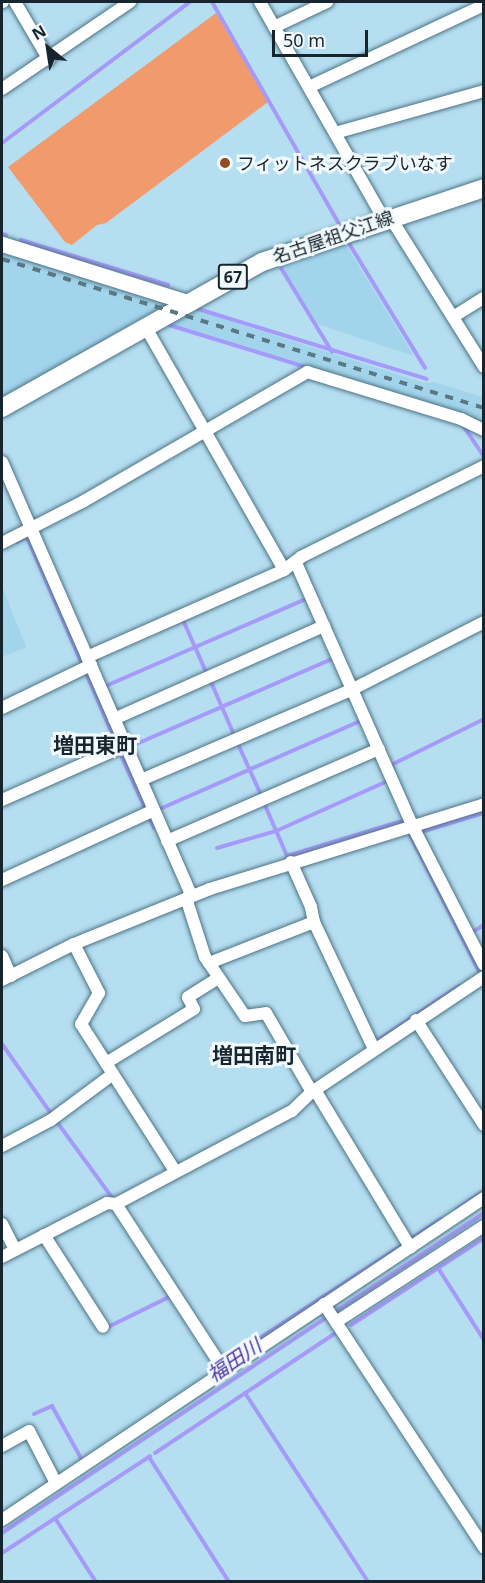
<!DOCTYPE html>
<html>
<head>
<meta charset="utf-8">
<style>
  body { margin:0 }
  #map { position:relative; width:485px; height:1583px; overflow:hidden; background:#b5def1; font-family:"Noto Sans","Noto Sans JP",sans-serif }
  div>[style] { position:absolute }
  .built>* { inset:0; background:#a2d4eb }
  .green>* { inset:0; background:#f19b6d }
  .stream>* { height:4px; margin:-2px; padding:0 2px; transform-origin:2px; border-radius:2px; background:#a59afa }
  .roads { filter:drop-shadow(0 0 2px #4d7384) drop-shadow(0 0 2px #4d7384) }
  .minor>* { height:12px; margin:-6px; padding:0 6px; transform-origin:6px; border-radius:6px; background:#fff }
  .tertiary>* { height:15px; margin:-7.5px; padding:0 7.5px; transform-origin:7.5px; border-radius:7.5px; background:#fff }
  .primary>* { height:18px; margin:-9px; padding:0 9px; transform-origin:9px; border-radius:9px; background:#fff }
  .rail>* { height:4px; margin-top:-2px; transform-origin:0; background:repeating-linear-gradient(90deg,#5c7784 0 8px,transparent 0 16px) }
  .dots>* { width:16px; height:16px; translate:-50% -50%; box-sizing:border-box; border:3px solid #f1f9fd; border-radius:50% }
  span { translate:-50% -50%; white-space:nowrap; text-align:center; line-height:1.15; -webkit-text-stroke:6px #f1f9fd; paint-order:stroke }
  .shield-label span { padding:2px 4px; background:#f1f9fd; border:2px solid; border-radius:4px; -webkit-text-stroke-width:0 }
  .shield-label { font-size:16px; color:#17262e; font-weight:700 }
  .poi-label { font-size:18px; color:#17262e }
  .left { translate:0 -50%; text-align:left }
  .street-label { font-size:18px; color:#17262e }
  .water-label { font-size:20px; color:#4e34a1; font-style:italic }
  .quarter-label { font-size:21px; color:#17262e; font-weight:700 }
  .frame { position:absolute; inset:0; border:3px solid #17262e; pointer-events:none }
  .north { position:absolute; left:18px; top:18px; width:60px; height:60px; -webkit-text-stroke:4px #f1f9fd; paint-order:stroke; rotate:330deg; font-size:16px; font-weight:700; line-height:24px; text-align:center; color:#17262e }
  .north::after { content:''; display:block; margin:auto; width:21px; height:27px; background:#17262e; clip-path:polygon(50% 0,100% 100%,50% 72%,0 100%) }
  .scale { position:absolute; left:272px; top:30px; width:96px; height:27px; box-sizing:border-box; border:3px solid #17262e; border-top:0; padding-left:8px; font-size:18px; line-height:21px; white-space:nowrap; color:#17262e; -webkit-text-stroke:4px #f1f9fd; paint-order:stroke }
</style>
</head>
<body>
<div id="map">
  <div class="built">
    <i style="clip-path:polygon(346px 245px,414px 356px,317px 324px,282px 266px)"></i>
    <i style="clip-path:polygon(2px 250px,166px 299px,165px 306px,2px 398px)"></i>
    <i style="clip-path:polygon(195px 310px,425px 383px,434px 382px,483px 397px,483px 422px,170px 324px)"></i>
    <i style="clip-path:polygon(2px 586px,26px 647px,2px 657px)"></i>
  </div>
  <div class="green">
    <i style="clip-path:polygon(216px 13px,268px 102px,106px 223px,97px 225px,72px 245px,65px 242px,8px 167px)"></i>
  </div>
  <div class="stream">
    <i style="left:212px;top:2px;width:254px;rotate:60.2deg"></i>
    <i style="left:2px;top:143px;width:235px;rotate:-36.9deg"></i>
    <i style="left:2px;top:234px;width:4px;rotate:14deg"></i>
    <i style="left:21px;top:240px;width:154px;rotate:17deg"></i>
    <i style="left:350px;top:245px;width:144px;rotate:58.6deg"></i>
    <i style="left:281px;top:268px;width:98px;rotate:58.7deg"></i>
    <i style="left:198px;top:309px;width:239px;rotate:17deg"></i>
    <i style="left:169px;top:325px;width:146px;rotate:17.1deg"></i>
    <i style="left:464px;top:427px;width:36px;rotate:56deg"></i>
    <i style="left:17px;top:542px;width:11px;rotate:-27deg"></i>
    <i style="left:27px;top:537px;width:138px;rotate:66.6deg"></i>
    <i style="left:183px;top:620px;width:57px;rotate:66.1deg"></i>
    <i style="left:86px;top:673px;width:78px;rotate:66.7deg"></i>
    <i style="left:211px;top:682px;width:58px;rotate:66.5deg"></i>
    <i style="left:108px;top:685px;width:218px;rotate:-23.5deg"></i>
    <i style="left:238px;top:744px;width:56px;rotate:65.7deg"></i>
    <i style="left:134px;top:745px;width:218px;rotate:-23.5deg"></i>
    <i style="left:120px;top:753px;width:58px;rotate:65.6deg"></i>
    <i style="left:393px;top:769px;width:4px;rotate:-117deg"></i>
    <i style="left:391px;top:765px;width:104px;rotate:-26.3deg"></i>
    <i style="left:264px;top:803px;width:58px;rotate:66.5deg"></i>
    <i style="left:287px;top:856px;width:123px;rotate:-17deg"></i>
    <i style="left:162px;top:808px;width:219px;rotate:-23.7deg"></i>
    <i style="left:149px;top:818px;width:11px;rotate:63deg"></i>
    <i style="left:421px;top:832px;width:66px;rotate:-16.8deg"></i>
    <i style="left:410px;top:835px;width:155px;rotate:63.1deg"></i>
    <i style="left:217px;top:848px;width:61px;rotate:-16.1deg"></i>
    <i style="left:276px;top:831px;width:123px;rotate:-24.1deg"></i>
    <i style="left:471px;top:933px;width:15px;rotate:-32deg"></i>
    <i style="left:380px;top:1039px;width:95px;rotate:-33.9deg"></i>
    <i style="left:2px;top:1044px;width:83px;rotate:54.8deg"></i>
    <i style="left:57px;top:1122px;width:92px;rotate:53.9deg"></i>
    <i style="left:457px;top:1209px;width:32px;rotate:-34deg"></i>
    <i style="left:411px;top:1239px;width:36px;rotate:-34deg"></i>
    <i style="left:438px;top:1268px;width:85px;rotate:57.4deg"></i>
    <i style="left:351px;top:1325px;width:159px;rotate:-33.2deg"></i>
    <i style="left:106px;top:1328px;width:70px;rotate:-26.2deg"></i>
    <i style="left:228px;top:1359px;width:208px;rotate:-33.2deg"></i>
    <i style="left:245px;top:1393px;width:225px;rotate:56.9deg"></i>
    <i style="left:34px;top:1414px;width:20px;rotate:-24deg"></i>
    <i style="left:52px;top:1406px;width:60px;rotate:60.9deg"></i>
    <i style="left:155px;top:1453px;width:215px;rotate:-33.6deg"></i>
    <i style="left:149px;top:1457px;width:148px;rotate:57.4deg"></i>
    <i style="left:55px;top:1518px;width:76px;rotate:57.4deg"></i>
    <i style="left:2px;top:1533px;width:579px;rotate:-33.58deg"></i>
    <i style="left:2px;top:1553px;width:177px;rotate:-33.2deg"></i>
  </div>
  <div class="roads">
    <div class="minor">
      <i style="left:2px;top:2px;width:1px"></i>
      <i style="left:15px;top:2px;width:67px;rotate:59.6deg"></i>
      <i style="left:260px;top:2px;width:250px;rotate:60.3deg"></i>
      <i style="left:274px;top:27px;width:59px;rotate:-25.3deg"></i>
      <i style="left:309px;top:87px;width:193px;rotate:-25.1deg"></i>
      <i style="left:2px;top:89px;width:155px;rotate:-34.2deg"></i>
      <i style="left:335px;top:133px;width:155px;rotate:-15.7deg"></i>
      <i style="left:390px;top:217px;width:177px;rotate:57.9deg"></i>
      <i style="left:453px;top:317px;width:36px;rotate:-32deg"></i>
      <i style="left:145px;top:326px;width:281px;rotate:60.3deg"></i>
      <i style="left:2px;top:462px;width:470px;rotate:66.4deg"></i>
      <i style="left:190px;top:893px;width:9px;rotate:111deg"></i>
      <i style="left:187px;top:901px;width:59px;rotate:72.2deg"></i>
      <i style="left:205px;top:957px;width:71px;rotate:55.9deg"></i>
      <i style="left:245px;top:1016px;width:21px;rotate:-8deg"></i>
      <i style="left:266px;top:1013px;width:91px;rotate:59.8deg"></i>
      <i style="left:2px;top:543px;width:92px;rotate:-27.1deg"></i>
      <i style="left:84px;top:501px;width:258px;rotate:-30deg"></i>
      <i style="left:307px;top:372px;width:161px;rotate:17deg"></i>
      <i style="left:461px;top:419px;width:25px;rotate:26deg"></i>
      <i style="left:296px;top:563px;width:287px;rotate:66.1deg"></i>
      <i style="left:412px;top:825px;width:157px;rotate:62.8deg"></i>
      <i style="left:87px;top:657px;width:215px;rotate:-23.8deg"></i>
      <i style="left:284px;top:570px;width:21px;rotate:-37deg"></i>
      <i style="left:301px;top:557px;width:204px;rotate:-26.4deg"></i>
      <i style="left:2px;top:708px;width:99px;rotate:-25.8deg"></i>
      <i style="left:114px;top:719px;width:230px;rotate:-23.9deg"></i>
      <i style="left:141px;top:780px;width:231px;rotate:-23.2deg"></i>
      <i style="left:353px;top:689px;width:147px;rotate:-27.1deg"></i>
      <i style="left:2px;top:800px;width:136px;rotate:-23.9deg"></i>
      <i style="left:167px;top:841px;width:231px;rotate:-23.5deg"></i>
      <i style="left:291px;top:862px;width:49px;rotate:66deg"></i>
      <i style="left:311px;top:907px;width:15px;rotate:79deg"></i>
      <i style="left:314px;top:922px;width:140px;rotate:64.7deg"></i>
      <i style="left:2px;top:880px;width:167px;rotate:-24.7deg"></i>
      <i style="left:74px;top:944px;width:55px;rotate:63deg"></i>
      <i style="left:99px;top:993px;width:36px;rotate:120deg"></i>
      <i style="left:81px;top:1024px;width:174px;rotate:57.4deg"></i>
      <i style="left:2px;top:956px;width:22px;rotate:66deg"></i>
      <i style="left:209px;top:963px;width:113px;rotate:-21.3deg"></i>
      <i style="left:2px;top:980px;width:80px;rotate:-26.6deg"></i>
      <i style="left:74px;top:944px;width:147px;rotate:-22deg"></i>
      <i style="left:210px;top:889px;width:287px;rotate:-17.2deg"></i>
      <i style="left:416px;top:1020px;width:125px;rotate:57.1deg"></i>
      <i style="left:106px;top:1063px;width:103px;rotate:-31.5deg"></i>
      <i style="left:194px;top:1009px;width:13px;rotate:-117deg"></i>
      <i style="left:188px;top:997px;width:36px;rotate:-32deg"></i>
      <i style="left:315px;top:1090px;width:184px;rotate:58.8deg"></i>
      <i style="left:2px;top:1146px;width:55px;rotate:-28deg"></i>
      <i style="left:51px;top:1120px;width:77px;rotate:-36.6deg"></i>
      <i style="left:116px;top:1204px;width:198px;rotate:57deg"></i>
      <i style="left:2px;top:1224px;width:29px;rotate:63deg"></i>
      <i style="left:44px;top:1235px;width:109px;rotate:57.3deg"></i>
      <i style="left:2px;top:1257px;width:118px;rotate:-27.2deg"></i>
      <i style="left:107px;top:1203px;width:9px;rotate:6deg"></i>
      <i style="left:116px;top:1204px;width:199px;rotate:-27.9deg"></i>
      <i style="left:292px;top:1111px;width:28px;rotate:-44deg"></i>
      <i style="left:312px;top:1092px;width:207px;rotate:-33.8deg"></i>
      <i style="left:324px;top:1304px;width:292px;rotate:56.7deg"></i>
      <i style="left:336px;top:1322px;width:176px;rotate:-33deg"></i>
      <i style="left:2px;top:1446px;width:31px;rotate:-29deg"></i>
      <i style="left:29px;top:1431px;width:59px;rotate:62.6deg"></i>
      <i style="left:2px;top:1520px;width:580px;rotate:-33.74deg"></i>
    </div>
    <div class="tertiary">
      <i style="left:2px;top:244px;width:194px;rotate:17.4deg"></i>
    </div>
    <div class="primary">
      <i style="left:2px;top:408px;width:298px;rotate:-29.3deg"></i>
      <i style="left:262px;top:262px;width:234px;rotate:-18.4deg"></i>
    </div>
  </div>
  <div class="rail">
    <i style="left:2px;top:259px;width:505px;rotate:17.18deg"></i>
  </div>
  <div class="dots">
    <i style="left:225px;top:163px;background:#934d25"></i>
  </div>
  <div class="shield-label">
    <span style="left:233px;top:277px">67</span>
  </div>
  <div class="poi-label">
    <span class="left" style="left:237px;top:163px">フィットネスクラブいなす</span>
  </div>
  <div class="street-label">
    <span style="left:333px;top:237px;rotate:-19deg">名古屋祖父江線</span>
  </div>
  <div class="water-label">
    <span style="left:234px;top:1360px;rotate:-34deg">福田川</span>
  </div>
  <div class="quarter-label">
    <span style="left:95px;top:745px">増田東町</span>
    <span style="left:254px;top:1055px">増田南町</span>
  </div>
  <div class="frame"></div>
  <div class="north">N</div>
  <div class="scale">50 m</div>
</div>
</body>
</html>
